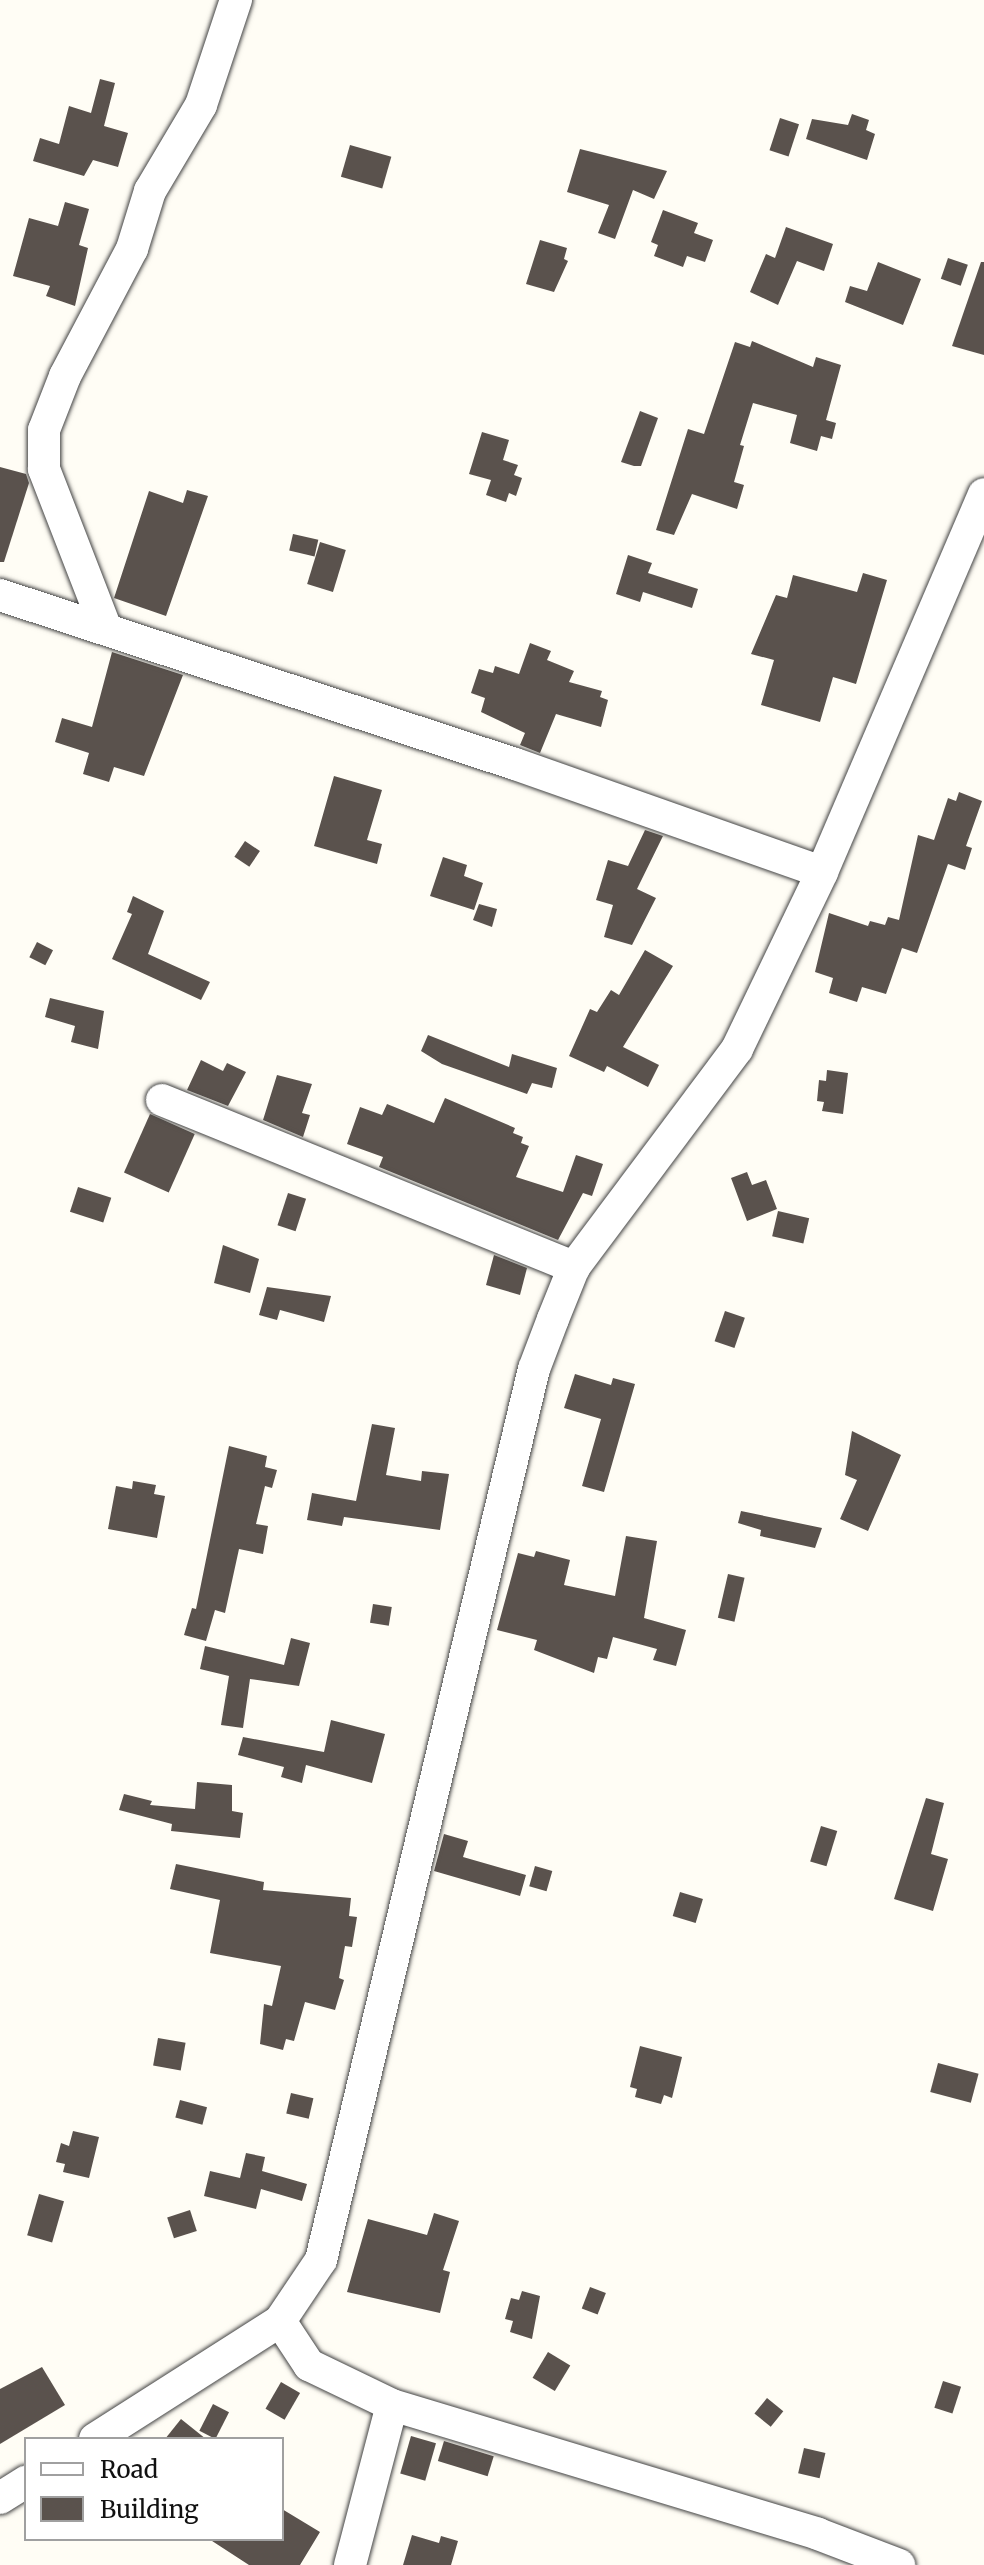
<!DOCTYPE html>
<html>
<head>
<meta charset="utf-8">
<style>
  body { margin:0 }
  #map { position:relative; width:984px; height:2565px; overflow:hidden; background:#fffdf5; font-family:Merriweather,serif }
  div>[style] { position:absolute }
  .building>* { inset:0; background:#5a524d; transform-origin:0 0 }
  .roads { filter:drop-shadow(0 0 2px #444) drop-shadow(0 0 2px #444) }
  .minor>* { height:32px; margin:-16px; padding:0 16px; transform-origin:16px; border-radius:16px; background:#fff }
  span { translate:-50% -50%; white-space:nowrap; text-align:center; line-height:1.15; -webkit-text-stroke:8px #fff; paint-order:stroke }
  .legend { position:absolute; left:24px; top:2437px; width:260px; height:104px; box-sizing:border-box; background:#fff; border:2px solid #a0a0a0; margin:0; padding:10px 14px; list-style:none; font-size:24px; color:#111 }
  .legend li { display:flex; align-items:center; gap:16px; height:40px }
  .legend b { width:40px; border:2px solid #a0a0a0 }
</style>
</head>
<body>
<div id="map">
  <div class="building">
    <i style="clip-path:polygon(100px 79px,115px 83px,104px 126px,128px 133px,118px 167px,93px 160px,84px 176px,33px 161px,40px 138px,59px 144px,69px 106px,91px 113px)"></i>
    <i style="clip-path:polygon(852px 114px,869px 120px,866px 130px,875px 134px,867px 160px,806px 139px,812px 119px,848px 125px)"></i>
    <i style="left:780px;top:118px;width:20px;height:34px;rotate:18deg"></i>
    <i style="left:350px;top:145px;width:43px;height:33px;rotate:16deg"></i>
    <i style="clip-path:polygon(580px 149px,667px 171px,654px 199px,633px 190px,615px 239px,598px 233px,609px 205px,567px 192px)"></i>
    <i style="clip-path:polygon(65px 202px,89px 209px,79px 245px,88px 248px,75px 306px,46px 296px,50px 286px,13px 276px,29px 218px,58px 226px)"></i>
    <i style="clip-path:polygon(663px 210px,698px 223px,694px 233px,713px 240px,705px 262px,687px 256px,683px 267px,654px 256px,658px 245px,651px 242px)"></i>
    <i style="clip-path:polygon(786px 227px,833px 244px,824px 271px,797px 261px,778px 305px,750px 292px,766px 254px,775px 258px)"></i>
    <i style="clip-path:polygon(540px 240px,567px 248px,564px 259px,568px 261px,554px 292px,526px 284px)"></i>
    <i style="left:948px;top:258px;width:21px;height:22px;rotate:19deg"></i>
    <i style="clip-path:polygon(878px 262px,921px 279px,903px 325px,845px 302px,850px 286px,867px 291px)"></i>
    <i style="clip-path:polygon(981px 262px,984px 262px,984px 355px,952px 346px)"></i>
    <i style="clip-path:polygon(752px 341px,813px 367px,816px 357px,841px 365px,826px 420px,836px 423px,832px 439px,821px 436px,817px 451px,790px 443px,797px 415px,753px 403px,740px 445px,744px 446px,734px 482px,744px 485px,737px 509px,692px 494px,674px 535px,656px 530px,688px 429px,704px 434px,735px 342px,750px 347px)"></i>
    <i style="clip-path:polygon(640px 411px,658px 418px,641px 466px,634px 466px,621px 462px)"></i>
    <i style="clip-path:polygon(482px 432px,509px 440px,503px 460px,518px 465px,514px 475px,522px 478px,516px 496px,509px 493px,506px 502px,486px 495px,491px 480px,469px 474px)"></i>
    <i style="clip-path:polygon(0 467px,26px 474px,29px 483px,4px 562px,0 562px)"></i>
    <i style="clip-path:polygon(187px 490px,208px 496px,166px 616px,114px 598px,149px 491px,183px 503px)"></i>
    <i style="left:293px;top:534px;width:26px;height:17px;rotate:13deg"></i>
    <i style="left:320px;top:542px;width:27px;height:44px;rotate:17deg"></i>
    <i style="clip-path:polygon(628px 555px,652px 563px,648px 573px,698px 589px,692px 608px,643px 592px,640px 602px,616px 594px)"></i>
    <i style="clip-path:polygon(863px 573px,887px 580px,856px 684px,833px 677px,820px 722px,761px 705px,774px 660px,751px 654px,776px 595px,787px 598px,793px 575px,857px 592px)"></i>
    <i style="clip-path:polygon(530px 643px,551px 651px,547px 660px,574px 671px,569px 682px,602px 691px,600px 697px,608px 700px,601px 727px,556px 714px,540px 753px,520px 745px,525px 733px,481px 712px,485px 698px,471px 693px,479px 669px,493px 673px,495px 666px,519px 674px)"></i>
    <i style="clip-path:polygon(112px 652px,183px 675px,144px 776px,114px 767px,109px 782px,83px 774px,89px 753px,55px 742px,62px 718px,92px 727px)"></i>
    <i style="clip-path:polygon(334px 776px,382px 790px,367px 840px,382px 844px,377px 864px,314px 846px)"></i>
    <i style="clip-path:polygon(959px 792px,982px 801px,966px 846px,972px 848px,965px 870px,948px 864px,917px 953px,902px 948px,886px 994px,862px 987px,857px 1002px,829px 993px,833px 978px,815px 972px,829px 913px,868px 926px,870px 921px,885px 925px,888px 917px,899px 920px,918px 835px,934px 840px,948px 798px,956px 801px)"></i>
    <i style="clip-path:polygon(645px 830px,663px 836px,637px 889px,656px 898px,632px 945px,604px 937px,613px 905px,596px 900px,608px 860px,628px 866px)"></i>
    <i style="left:245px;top:841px;width:18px;height:19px;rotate:34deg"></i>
    <i style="clip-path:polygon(443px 857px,467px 865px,464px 876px,483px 883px,474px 910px,430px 896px)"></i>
    <i style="clip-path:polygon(133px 896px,164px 911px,148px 954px,210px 982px,201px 1000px,112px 959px,132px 914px,127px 912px)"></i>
    <i style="clip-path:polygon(479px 904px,497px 909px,492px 927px,473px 920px)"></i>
    <i style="left:37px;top:942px;width:18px;height:17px;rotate:27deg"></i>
    <i style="clip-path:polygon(645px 950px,673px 966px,623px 1047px,659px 1065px,648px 1087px,607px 1066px,604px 1072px,569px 1056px,590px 1009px,597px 1012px,611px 990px,619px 995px)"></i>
    <i style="clip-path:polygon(50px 998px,104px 1011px,98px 1049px,71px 1042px,75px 1026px,45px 1017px)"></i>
    <i style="clip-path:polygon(428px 1035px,509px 1067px,512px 1054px,557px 1068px,552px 1088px,532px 1083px,527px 1094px,442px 1064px,421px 1051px)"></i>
    <i style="clip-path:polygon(201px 1060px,223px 1071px,227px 1063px,246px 1072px,228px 1106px,187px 1090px)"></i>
    <i style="clip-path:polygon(827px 1070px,848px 1073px,843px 1114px,822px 1111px,824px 1102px,817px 1101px,819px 1080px,826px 1081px)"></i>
    <i style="clip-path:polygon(277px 1075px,312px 1084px,302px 1113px,310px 1115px,303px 1137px,263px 1120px)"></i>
    <i style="clip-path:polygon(445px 1098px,515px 1128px,513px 1133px,523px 1137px,521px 1143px,529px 1146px,516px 1177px,563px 1192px,576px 1155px,603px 1164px,592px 1196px,583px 1193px,558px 1240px,379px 1167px,383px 1157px,347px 1144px,360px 1107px,382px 1115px,387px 1104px,434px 1123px)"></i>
    <i style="left:150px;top:1114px;width:49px;height:64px;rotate:24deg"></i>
    <i style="clip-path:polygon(747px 1172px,752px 1185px,766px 1180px,777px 1209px,747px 1221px,731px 1178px)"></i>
    <i style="left:78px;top:1187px;width:35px;height:26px;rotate:18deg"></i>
    <i style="left:288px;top:1193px;width:19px;height:34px;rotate:18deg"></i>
    <i style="left:778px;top:1211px;width:32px;height:26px;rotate:13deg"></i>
    <i style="clip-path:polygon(223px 1245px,259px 1259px,250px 1293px,214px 1283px)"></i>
    <i style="clip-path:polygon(494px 1255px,527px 1268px,520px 1295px,486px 1285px)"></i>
    <i style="clip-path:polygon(267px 1287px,331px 1296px,324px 1322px,280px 1310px,277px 1320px,259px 1315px)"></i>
    <i style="left:725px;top:1311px;width:21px;height:32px;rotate:19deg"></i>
    <i style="clip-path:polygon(575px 1374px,611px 1385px,613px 1378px,635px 1384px,604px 1492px,582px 1486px,601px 1419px,564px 1408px)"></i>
    <i style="clip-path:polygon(372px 1424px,395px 1428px,386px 1475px,421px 1481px,422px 1471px,449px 1474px,440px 1530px,344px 1517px,342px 1526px,307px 1520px,312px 1493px,356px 1501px)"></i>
    <i style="clip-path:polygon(852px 1431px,901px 1455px,868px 1531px,840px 1519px,857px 1480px,845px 1475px)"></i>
    <i style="clip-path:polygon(229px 1446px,267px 1456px,265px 1467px,277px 1470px,272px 1488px,265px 1486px,256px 1524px,268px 1526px,263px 1554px,239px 1549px,225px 1613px,215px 1610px,206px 1641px,184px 1635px,192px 1608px,196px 1609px)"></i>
    <i style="clip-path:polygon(133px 1481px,156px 1485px,154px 1494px,165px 1496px,157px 1538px,108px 1529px,116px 1486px,132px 1489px)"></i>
    <i style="clip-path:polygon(741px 1511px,822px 1528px,815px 1548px,760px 1536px,761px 1530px,738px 1523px)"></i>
    <i style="clip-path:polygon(626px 1536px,657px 1541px,644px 1618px,686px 1630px,676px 1666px,653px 1660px,657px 1649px,613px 1637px,607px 1659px,598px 1657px,594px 1673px,534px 1650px,537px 1640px,497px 1630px,518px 1553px,534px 1557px,536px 1551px,570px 1560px,564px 1585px,615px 1596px)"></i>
    <i style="left:728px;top:1574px;width:17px;height:45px;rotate:13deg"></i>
    <i style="left:373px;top:1604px;width:19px;height:19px;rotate:9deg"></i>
    <i style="clip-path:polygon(291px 1638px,310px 1643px,299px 1686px,250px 1679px,243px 1728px,221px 1725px,229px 1676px,200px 1669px,205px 1646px,284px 1665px)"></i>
    <i style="clip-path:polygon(331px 1720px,385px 1734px,372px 1783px,306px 1765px,302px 1783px,281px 1777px,284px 1767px,238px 1755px,243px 1737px,324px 1752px)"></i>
    <i style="clip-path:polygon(197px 1782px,232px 1785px,232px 1811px,243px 1813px,240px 1838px,171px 1831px,172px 1824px,119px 1810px,124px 1794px,152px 1801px,150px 1805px,195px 1809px)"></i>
    <i style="clip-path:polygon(926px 1798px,944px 1803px,931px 1854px,948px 1859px,933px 1911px,894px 1899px)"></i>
    <i style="left:821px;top:1826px;width:17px;height:37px;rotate:17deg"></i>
    <i style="clip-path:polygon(444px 1834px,468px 1841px,463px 1857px,526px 1875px,520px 1896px,434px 1871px)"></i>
    <i style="clip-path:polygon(176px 1864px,264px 1882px,263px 1890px,351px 1898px,349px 1916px,357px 1917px,352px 1947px,345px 1946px,339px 1978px,344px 1980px,335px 2010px,305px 2002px,294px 2041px,286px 2039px,283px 2050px,260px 2044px,264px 2004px,272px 2006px,281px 1966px,210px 1953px,220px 1900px,170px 1889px)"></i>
    <i style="left:535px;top:1866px;width:18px;height:21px;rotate:16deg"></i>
    <i style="left:680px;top:1892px;width:24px;height:25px;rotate:17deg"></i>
    <i style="left:158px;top:2038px;width:28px;height:28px;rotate:10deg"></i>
    <i style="clip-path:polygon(640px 2046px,682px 2057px,672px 2098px,664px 2095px,661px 2104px,635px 2097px,637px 2089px,630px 2087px)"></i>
    <i style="left:938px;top:2063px;width:42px;height:30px;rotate:15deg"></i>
    <i style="left:291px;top:2093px;width:23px;height:21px;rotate:13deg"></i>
    <i style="left:180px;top:2100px;width:28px;height:18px;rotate:15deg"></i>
    <i style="clip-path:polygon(73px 2131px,99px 2137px,89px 2178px,63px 2172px,65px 2164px,56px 2162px,61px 2143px,69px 2146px)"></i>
    <i style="clip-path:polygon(246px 2153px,265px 2157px,262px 2171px,307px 2184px,302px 2201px,261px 2189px,256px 2209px,204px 2196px,210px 2171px,240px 2178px)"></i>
    <i style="left:39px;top:2194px;width:26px;height:43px;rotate:16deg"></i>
    <i style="left:190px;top:2210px;width:22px;height:24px;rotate:72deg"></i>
    <i style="clip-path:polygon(434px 2213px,459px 2221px,443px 2270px,450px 2272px,440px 2313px,347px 2292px,368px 2219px,427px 2235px)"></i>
    <i style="left:590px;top:2287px;width:17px;height:23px;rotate:21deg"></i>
    <i style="clip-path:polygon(522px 2291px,540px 2296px,532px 2339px,510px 2332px,513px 2321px,505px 2319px,511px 2298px,519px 2300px)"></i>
    <i style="left:548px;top:2352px;width:26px;height:30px;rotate:31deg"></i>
    <i style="clip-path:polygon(42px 2367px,65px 2405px,0 2444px,0 2389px)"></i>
    <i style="left:943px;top:2381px;width:19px;height:28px;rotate:18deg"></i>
    <i style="left:281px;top:2382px;width:22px;height:31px;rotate:30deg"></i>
    <i style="left:767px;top:2398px;width:21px;height:20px;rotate:39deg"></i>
    <i style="left:213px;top:2404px;width:18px;height:30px;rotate:27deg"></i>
    <i style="clip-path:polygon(181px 2419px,206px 2439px,165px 2439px)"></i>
    <i style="left:411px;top:2436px;width:26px;height:39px;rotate:16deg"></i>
    <i style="left:444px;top:2441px;width:52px;height:21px;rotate:17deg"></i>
    <i style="left:804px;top:2448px;width:22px;height:26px;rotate:13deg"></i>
    <i style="clip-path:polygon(282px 2509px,320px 2532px,300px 2565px,249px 2565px,209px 2539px,282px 2539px)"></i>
    <i style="clip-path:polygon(412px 2535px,439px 2543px,441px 2536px,458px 2541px,451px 2565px,403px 2565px)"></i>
  </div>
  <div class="roads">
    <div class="minor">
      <i style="left:0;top:595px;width:542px;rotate:18.17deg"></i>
      <i style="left:515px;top:764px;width:325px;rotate:19.4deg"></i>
      <i style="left:106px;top:629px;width:172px;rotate:-111.2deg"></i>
      <i style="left:44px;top:469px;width:39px;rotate:-90deg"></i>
      <i style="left:44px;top:430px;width:58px;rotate:-68.7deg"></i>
      <i style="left:65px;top:376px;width:144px;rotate:-62.2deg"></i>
      <i style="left:132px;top:249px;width:61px;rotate:-72.8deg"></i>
      <i style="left:150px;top:191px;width:100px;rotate:-59.3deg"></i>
      <i style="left:201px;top:105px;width:111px;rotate:-71.6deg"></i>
      <i style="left:162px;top:1100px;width:445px;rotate:22.1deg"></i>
      <i style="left:280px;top:2321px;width:53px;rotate:56.6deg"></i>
      <i style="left:309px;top:2365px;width:92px;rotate:25.7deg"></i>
      <i style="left:392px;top:2405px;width:445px;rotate:16.8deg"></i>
      <i style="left:818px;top:2534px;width:87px;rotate:20.9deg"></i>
      <i style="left:95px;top:2439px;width:219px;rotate:-32.5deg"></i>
      <i style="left:280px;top:2321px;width:73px;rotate:-56.1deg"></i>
      <i style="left:321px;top:2260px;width:916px;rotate:-76.56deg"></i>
      <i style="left:534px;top:1369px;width:53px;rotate:-69.2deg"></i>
      <i style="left:553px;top:1319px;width:56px;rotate:-68deg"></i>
      <i style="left:574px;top:1267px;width:272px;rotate:-53.2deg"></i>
      <i style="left:737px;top:1049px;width:196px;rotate:-64.3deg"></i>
      <i style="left:822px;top:872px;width:411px;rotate:-66.8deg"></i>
      <i style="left:0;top:2498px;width:31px;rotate:-32deg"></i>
      <i style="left:350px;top:2565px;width:165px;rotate:-75.3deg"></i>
    </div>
  </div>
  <ul class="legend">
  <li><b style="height:10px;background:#fff"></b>Road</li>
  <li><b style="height:22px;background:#5a524d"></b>Building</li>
  </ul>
</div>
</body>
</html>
